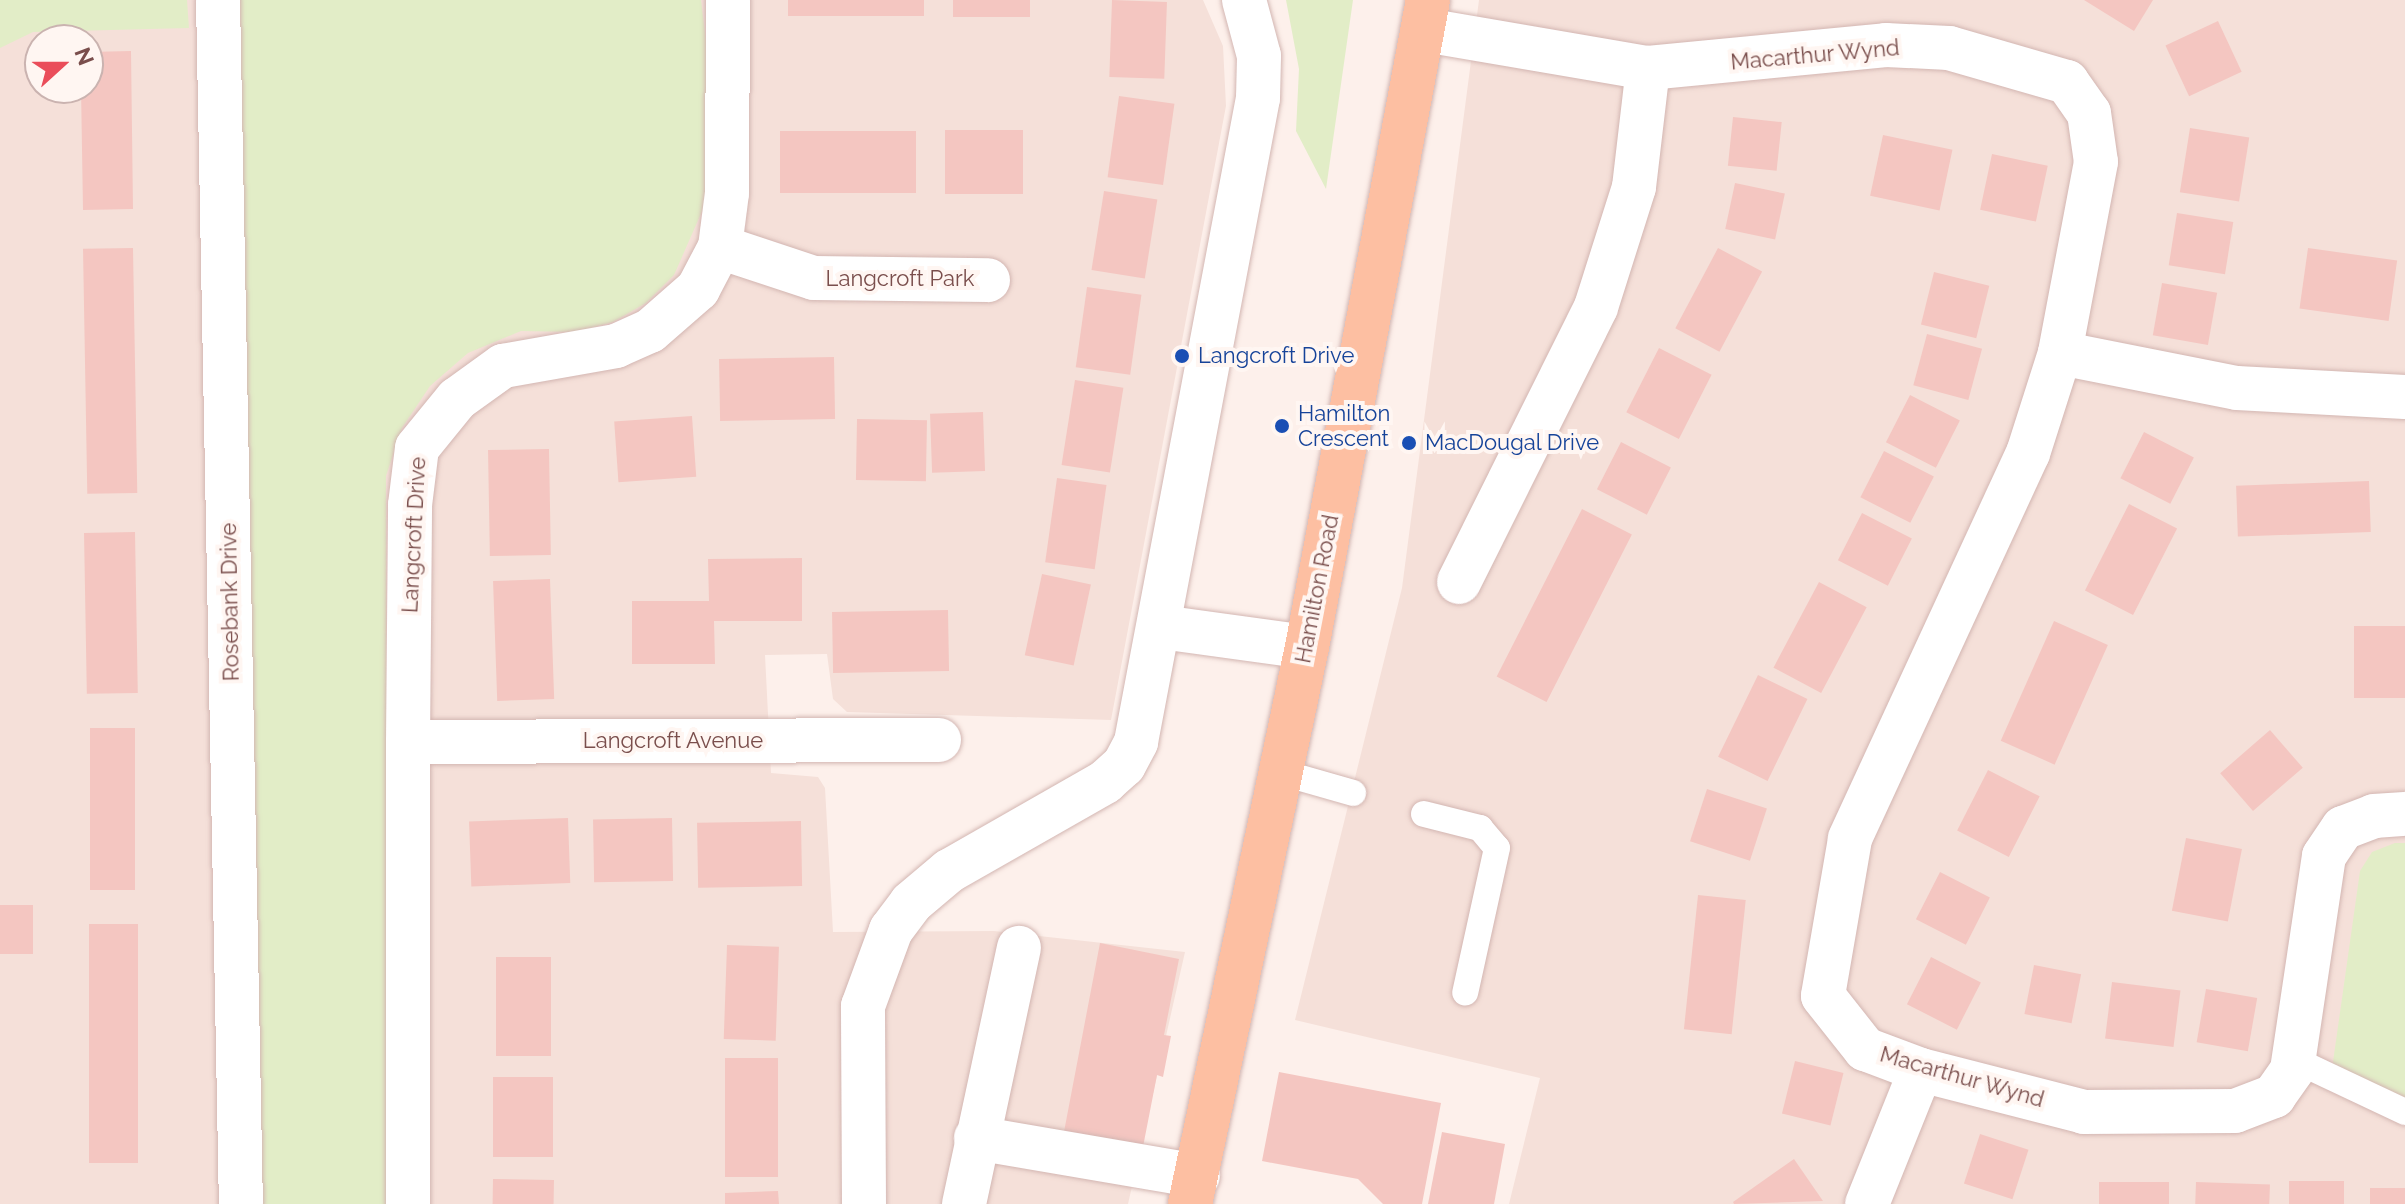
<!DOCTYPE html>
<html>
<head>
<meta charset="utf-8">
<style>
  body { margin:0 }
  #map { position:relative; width:2405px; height:1204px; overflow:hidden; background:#fdf0eb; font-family:Raleway,sans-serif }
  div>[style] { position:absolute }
  .residential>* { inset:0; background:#f5e0d9 }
  .green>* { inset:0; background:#e2edc7 }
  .building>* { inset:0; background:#f4c6c1; transform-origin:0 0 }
  .roads { filter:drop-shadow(0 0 2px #d3b6b2) drop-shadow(0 0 2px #d3b6b2) }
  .lane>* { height:26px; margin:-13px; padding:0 13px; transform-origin:13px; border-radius:13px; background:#fff }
  .street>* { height:44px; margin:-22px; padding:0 22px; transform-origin:22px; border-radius:22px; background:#fff }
  .primary>* { height:44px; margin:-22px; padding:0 22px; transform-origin:22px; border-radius:22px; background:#fdbfa2 }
  .dots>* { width:22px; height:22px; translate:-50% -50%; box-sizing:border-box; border:4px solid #fff6f2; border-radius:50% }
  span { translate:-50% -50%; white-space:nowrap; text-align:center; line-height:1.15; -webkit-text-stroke:8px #fff6f2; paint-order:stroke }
  .street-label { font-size:22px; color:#7a4e4c }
  .transit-label { font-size:22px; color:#164399 }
  .left { translate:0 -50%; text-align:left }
  .north { position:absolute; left:24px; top:24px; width:80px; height:80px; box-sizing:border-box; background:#fff6f2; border:2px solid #cab3b0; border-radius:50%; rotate:69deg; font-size:22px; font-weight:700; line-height:32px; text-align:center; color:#7a4e4c }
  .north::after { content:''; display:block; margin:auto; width:28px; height:36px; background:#ea4d5a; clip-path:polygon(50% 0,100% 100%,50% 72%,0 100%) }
</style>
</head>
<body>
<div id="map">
  <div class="residential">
    <i style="clip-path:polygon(evenodd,0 0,1203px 0,1223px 46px,1226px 106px,1111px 720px,847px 712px,833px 699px,827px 654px,765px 655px,771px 773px,818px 777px,825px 788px,833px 932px,994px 931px,1185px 952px,1128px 1204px,0 1204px,0 0,40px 40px,88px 40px,88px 88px,40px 88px,40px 40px)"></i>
    <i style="clip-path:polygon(1479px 0,2405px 0,2405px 1204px,1509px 1204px,1540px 1078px,1295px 1020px,1402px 588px)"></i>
  </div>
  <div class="green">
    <i style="clip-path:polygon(0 0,187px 0,189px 28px,33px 32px,0 48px)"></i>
    <i style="clip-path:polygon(240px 0,701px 0,709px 65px,713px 136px,703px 209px,674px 275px,646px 303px,613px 322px,575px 332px,521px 331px,468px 353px,430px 386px,402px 428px,386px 476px,388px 1204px,251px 1204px)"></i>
    <i style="clip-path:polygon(1286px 0,1353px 0,1326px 189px,1296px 131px,1299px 69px)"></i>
    <i style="clip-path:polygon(2395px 843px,2405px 843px,2405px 1101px,2332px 1069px,2360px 871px,2372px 852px)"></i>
  </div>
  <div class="building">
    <i style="left:788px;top:0;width:136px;height:16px"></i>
    <i style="left:953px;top:0;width:77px;height:17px"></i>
    <i style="left:1112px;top:0;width:55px;height:77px;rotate:2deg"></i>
    <i style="clip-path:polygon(2084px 0,2153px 0,2134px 31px)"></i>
    <i style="left:2218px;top:21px;width:56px;height:58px;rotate:65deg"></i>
    <i style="clip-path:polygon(131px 51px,133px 209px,83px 210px,81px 88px,88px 88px,88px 52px)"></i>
    <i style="left:1119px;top:96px;width:56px;height:82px;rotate:8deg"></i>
    <i style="left:1733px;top:117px;width:49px;height:49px;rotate:6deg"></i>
    <i style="left:2190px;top:128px;width:60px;height:65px;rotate:9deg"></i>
    <i style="left:945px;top:130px;width:78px;height:64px"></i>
    <i style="left:780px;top:131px;width:136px;height:62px"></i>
    <i style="left:1883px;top:135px;width:71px;height:62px;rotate:12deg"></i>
    <i style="left:1992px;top:154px;width:57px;height:57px;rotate:12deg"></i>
    <i style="left:1735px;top:183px;width:51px;height:47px;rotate:12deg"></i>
    <i style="left:1104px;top:191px;width:54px;height:80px;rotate:9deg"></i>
    <i style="left:2177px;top:213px;width:57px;height:53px;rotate:9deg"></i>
    <i style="left:133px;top:248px;width:245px;height:50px;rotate:89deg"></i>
    <i style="left:1718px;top:248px;width:50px;height:91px;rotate:28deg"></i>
    <i style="left:2308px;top:248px;width:90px;height:61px;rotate:8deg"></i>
    <i style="left:1934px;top:272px;width:57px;height:54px;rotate:14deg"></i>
    <i style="left:2162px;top:283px;width:56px;height:53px;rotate:10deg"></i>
    <i style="left:1087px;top:287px;width:55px;height:81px;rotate:8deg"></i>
    <i style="left:1927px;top:334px;width:57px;height:53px;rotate:15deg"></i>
    <i style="left:1659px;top:348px;width:59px;height:72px;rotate:27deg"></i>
    <i style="left:834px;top:357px;width:62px;height:115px;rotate:89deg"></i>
    <i style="left:1075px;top:380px;width:49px;height:86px;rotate:9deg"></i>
    <i style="left:1910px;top:395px;width:56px;height:53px;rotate:27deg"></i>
    <i style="left:983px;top:412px;width:59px;height:53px;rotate:88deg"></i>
    <i style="left:692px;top:416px;width:61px;height:78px;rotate:86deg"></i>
    <i style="left:857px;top:419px;width:70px;height:61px;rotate:1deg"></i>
    <i style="left:2144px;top:432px;width:56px;height:52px;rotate:27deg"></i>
    <i style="left:1621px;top:442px;width:56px;height:53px;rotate:27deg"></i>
    <i style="left:549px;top:449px;width:106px;height:61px;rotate:89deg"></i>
    <i style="left:1884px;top:451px;width:56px;height:52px;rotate:27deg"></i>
    <i style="left:1057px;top:478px;width:50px;height:85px;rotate:8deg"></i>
    <i style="left:2369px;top:481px;width:51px;height:133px;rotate:88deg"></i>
    <i style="left:2129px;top:504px;width:54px;height:97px;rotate:27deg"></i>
    <i style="left:1582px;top:509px;width:56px;height:188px;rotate:27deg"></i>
    <i style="left:1862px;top:513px;width:56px;height:53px;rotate:27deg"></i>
    <i style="left:135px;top:532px;width:161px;height:51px;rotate:89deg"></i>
    <i style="clip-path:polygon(802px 558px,802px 621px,714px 621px,715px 664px,632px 664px,632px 601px,709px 601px,708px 559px)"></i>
    <i style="left:1042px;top:574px;width:50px;height:83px;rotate:12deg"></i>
    <i style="left:550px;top:579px;width:120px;height:57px;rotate:88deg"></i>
    <i style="left:1819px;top:582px;width:54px;height:97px;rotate:28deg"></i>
    <i style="left:948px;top:610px;width:61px;height:116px;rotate:89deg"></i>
    <i style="left:2054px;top:621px;width:59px;height:131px;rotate:24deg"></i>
    <i style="left:2405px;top:626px;width:72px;height:51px;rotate:90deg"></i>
    <i style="left:1758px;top:675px;width:55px;height:91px;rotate:26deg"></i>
    <i style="left:90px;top:728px;width:45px;height:162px"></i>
    <i style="left:2270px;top:730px;width:50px;height:66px;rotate:49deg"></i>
    <i style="left:1988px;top:770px;width:58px;height:68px;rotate:27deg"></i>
    <i style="left:1707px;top:789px;width:63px;height:55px;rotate:18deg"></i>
    <i style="left:568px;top:818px;width:65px;height:99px;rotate:88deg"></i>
    <i style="left:672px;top:818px;width:63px;height:79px;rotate:89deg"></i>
    <i style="left:801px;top:821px;width:65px;height:104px;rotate:89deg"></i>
    <i style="left:2186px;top:838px;width:57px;height:74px;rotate:11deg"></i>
    <i style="left:1940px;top:872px;width:56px;height:53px;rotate:27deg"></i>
    <i style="left:1698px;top:895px;width:48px;height:135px;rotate:6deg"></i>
    <i style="left:0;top:905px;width:33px;height:49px"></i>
    <i style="left:89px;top:924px;width:49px;height:239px"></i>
    <i style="clip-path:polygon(1100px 943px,1179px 959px,1164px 1035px,1171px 1036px,1163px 1077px,1157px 1075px,1142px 1152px,1063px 1137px)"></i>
    <i style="left:727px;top:945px;width:52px;height:94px;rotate:2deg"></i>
    <i style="left:496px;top:957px;width:55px;height:99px"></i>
    <i style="left:1931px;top:957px;width:56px;height:53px;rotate:27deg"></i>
    <i style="left:2034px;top:965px;width:48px;height:50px;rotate:11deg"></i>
    <i style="left:2112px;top:982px;width:69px;height:57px;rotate:7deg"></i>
    <i style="left:2206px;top:989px;width:52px;height:54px;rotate:10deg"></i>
    <i style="left:725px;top:1058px;width:53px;height:119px"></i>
    <i style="left:1795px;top:1061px;width:50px;height:54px;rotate:14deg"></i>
    <i style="clip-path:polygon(1279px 1072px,1441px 1103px,1422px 1204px,1383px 1204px,1358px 1179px,1262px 1161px)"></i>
    <i style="left:493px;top:1077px;width:60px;height:80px"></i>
    <i style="clip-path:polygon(1442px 1132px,1505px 1144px,1494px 1204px,1428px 1204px)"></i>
    <i style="left:1980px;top:1134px;width:51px;height:52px;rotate:18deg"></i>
    <i style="clip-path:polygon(1794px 1159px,1823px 1201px,1734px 1204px,1733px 1202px)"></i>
    <i style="left:493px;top:1179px;width:61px;height:25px;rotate:1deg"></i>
    <i style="left:2289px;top:1181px;width:55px;height:23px"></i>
    <i style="left:2099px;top:1182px;width:70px;height:22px"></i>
    <i style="left:2196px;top:1182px;width:74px;height:22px;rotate:2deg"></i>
    <i style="left:2370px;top:1188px;width:35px;height:16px"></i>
    <i style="clip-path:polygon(778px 1191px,779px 1204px,725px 1204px,725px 1193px)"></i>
  </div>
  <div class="roads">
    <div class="lane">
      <i style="left:1280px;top:772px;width:76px;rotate:16deg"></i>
      <i style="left:1424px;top:814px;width:58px;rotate:14deg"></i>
      <i style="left:1480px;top:828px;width:26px;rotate:50deg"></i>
      <i style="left:1497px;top:848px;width:148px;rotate:102.4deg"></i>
      <i style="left:2293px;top:1059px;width:124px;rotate:25.3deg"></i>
    </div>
    <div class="street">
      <i style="left:218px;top:0;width:1204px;rotate:88.91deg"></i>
      <i style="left:1425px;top:30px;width:226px;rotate:9.7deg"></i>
      <i style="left:1648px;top:68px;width:239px;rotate:-5.5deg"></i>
      <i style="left:1886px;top:45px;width:63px;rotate:2.7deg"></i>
      <i style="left:1949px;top:48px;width:123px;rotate:16.1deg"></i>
      <i style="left:2067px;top:82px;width:38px;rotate:55deg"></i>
      <i style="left:2089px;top:113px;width:49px;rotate:81.9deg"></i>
      <i style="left:2096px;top:162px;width:194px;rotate:100.7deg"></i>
      <i style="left:2060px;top:353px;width:105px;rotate:107.7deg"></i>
      <i style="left:2028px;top:453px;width:425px;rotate:114.8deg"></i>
      <i style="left:1850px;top:839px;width:159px;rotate:99.8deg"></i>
      <i style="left:1823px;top:996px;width:68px;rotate:51.6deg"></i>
      <i style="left:1865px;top:1049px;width:60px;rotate:20.6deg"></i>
      <i style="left:1921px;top:1070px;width:168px;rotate:14.4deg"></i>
      <i style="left:2084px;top:1112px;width:151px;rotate:-0.4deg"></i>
      <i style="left:2235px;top:1111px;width:42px;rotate:-21deg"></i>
      <i style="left:2274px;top:1096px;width:32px;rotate:-55deg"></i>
      <i style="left:2292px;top:1070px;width:216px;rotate:-81.5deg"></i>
      <i style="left:2324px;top:856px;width:34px;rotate:-56deg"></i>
      <i style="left:2343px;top:828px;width:33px;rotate:-21deg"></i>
      <i style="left:2374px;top:816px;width:31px;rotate:-4deg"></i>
      <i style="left:720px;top:247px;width:99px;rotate:18.3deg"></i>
      <i style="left:814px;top:278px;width:174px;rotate:0.7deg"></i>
      <i style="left:2060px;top:353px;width:180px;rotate:11.2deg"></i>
      <i style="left:2237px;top:388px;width:168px;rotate:3.1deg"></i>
      <i style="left:1459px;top:582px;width:307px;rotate:-63.5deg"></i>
      <i style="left:1596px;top:307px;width:126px;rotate:-72.4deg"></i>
      <i style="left:1634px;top:187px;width:120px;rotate:-83.3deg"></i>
      <i style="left:1161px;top:627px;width:147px;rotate:7.8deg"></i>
      <i style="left:408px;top:742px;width:531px;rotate:-0.22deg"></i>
      <i style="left:976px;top:1138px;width:225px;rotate:9.7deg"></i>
      <i style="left:408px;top:1204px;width:462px;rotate:-90deg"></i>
      <i style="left:408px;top:742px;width:237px;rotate:-89.5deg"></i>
      <i style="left:410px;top:505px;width:57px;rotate:-83deg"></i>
      <i style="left:417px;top:448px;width:63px;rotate:-50.8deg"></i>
      <i style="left:457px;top:399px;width:57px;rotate:-35.7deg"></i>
      <i style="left:503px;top:366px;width:115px;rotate:-10deg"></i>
      <i style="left:616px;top:346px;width:37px;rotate:-24deg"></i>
      <i style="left:650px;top:331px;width:64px;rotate:-41.2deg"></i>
      <i style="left:698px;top:289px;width:47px;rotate:-62.4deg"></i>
      <i style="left:720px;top:247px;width:54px;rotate:-82.6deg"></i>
      <i style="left:727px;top:193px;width:193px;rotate:-89.7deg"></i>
      <i style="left:864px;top:1204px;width:198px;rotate:-90.3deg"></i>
      <i style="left:863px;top:1006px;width:81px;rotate:-69.8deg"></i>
      <i style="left:891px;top:930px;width:34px;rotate:-53deg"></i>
      <i style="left:911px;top:903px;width:50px;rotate:-40.1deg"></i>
      <i style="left:949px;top:871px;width:180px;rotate:-29.7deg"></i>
      <i style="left:1105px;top:782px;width:25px;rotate:-42deg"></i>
      <i style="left:1124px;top:765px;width:26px;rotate:-62deg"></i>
      <i style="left:1136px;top:742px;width:655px;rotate:-79.27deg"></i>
      <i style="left:1258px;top:98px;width:42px;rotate:-88.6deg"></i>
      <i style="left:1259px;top:56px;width:58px;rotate:-105deg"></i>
      <i style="left:964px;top:1204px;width:262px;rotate:-77.9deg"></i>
      <i style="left:1867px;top:1204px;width:144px;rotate:-68.1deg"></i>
    </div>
    <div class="primary">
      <i style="left:1190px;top:1204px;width:569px;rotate:-78.14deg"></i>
      <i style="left:1307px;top:647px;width:658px;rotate:-79.41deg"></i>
    </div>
  </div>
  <div class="dots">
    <i style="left:1182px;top:356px;background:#1a4fb4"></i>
    <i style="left:1282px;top:426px;background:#1a4fb4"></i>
    <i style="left:1409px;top:443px;background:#1a4fb4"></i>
  </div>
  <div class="street-label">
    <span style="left:1815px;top:55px;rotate:-5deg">Macarthur Wynd</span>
    <span style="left:900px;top:279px">Langcroft Park</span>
    <span style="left:414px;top:535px;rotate:-87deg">Langcroft Drive</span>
    <span style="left:1317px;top:589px;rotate:-79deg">Hamilton Road</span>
    <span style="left:230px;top:602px;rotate:-91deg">Rosebank Drive</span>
    <span style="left:673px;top:741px">Langcroft Avenue</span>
    <span style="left:1962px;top:1077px;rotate:16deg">Macarthur Wynd</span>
  </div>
  <div class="transit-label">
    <span class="left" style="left:1198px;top:356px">Langcroft Drive</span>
    <span class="left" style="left:1298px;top:426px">Hamilton<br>Crescent</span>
    <span class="left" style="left:1425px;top:443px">MacDougal Drive</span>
  </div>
  <div class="north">N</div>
</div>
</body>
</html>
